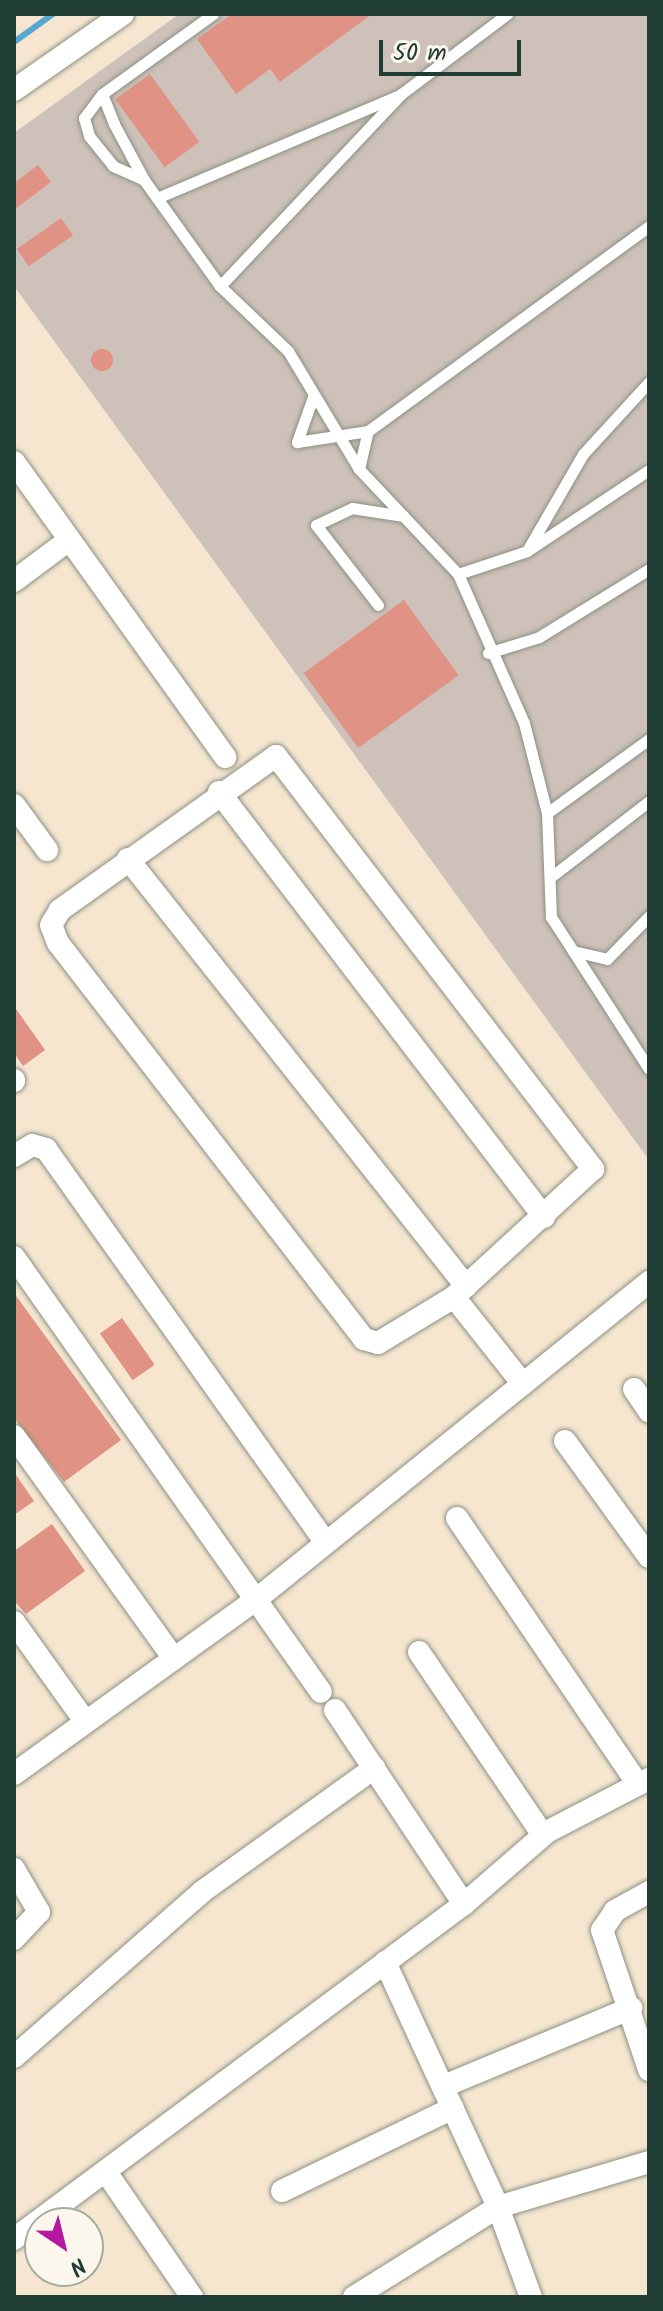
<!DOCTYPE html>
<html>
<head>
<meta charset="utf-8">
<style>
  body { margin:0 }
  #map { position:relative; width:663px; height:2311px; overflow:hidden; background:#f6e6d0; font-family:Kalam,sans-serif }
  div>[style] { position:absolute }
  .industrial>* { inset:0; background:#cec1ba }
  .stream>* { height:6px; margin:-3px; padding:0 3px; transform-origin:3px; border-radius:3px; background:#56a7d1 }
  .building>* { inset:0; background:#e09384; transform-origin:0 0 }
  .round { border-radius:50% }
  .roads { filter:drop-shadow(0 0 2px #8a9282) drop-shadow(0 0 2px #8a9282) }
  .lane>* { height:11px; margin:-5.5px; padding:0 5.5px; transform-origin:5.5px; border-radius:5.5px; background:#fff }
  .street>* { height:22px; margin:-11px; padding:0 11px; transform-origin:11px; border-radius:11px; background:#fff }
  span { translate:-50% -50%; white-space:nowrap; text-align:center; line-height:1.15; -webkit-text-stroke:8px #fbf7ec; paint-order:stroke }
  .frame { position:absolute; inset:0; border:16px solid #1f3d34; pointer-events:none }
  .north { position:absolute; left:24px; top:2207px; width:80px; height:80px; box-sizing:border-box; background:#fbf7ec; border:2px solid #a3ada2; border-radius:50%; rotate:145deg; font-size:22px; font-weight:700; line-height:32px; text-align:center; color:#1f3d34 }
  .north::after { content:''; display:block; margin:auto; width:28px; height:36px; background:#b5179e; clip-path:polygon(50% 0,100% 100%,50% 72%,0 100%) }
  .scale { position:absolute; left:379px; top:40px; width:142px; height:36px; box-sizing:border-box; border:4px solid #1f3d34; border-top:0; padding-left:10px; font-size:24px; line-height:28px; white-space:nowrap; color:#1f3d34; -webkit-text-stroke:6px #fbf7ec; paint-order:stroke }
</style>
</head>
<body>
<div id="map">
  <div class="industrial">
    <i style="clip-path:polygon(179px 14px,649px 14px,649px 1160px,14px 286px,14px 133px)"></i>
  </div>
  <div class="stream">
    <i style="left:14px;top:42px;width:48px;rotate:-35.7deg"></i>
  </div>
  <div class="building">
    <i style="clip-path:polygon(232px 14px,372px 14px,280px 82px,270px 69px,236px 94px,197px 39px)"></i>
    <i style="left:150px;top:74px;width:84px;height:43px;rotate:54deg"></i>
    <i style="clip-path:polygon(38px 165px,51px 182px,14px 210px,14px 183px)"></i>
    <i style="left:61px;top:218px;width:21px;height:54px;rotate:55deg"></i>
    <i class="round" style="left:91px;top:349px;width:22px;height:22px"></i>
    <i style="left:404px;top:600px;width:93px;height:124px;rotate:54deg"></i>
    <i style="clip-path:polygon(14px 1006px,45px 1050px,23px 1066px,14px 1053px)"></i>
    <i style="clip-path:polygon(14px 1293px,121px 1440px,64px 1482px,14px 1418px)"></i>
    <i style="left:122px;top:1318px;width:57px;height:27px;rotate:55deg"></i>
    <i style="clip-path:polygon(14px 1472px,34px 1501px,14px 1515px)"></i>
    <i style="clip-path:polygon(52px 1524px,85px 1571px,26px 1614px,14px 1601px,14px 1551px)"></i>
  </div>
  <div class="roads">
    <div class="lane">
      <i style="left:213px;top:14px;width:137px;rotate:144.2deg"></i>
      <i style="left:102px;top:94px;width:32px;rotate:68deg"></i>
      <i style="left:114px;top:124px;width:64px;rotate:61.8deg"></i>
      <i style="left:144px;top:180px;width:130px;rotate:54.4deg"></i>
      <i style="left:220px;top:286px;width:94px;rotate:43.7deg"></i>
      <i style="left:288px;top:351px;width:138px;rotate:59deg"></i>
      <i style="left:359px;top:469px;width:144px;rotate:46.7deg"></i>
      <i style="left:458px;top:574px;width:163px;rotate:66.1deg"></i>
      <i style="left:524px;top:723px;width:93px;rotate:75.7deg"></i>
      <i style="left:547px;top:813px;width:104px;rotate:87.8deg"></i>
      <i style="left:551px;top:917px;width:40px;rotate:57.1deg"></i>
      <i style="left:573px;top:951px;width:35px;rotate:13deg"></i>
      <i style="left:607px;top:959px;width:60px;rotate:-45.7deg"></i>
      <i style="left:102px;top:94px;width:30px;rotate:127deg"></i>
      <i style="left:84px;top:118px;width:19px;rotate:74deg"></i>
      <i style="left:89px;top:136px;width:38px;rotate:51deg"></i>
      <i style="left:113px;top:166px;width:34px;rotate:24deg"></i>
      <i style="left:157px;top:198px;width:261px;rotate:-23deg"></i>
      <i style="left:220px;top:286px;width:264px;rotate:-46.7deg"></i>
      <i style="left:401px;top:94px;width:133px;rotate:-37deg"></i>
      <i style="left:313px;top:397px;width:48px;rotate:109.6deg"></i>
      <i style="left:297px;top:442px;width:72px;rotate:-8.8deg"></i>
      <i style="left:368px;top:431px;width:348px;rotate:-36.1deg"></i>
      <i style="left:359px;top:469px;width:39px;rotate:-77deg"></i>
      <i style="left:528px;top:549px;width:110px;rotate:-59.9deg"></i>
      <i style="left:583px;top:454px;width:98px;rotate:-47.5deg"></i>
      <i style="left:458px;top:574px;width:73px;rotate:-18.4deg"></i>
      <i style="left:527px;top:551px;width:146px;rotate:-33.6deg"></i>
      <i style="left:378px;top:605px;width:101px;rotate:-127.8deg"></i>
      <i style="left:316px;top:525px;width:40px;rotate:-25deg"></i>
      <i style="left:352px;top:508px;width:52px;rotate:8.9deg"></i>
      <i style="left:488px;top:653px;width:53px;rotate:-17.4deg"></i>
      <i style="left:539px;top:637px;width:129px;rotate:-31.7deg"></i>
      <i style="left:547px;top:813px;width:126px;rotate:-36deg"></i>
      <i style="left:552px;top:876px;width:123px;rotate:-37.7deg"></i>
      <i style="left:573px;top:951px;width:140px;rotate:57.2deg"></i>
    </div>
    <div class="street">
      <i style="left:14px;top:90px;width:133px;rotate:-34.9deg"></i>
      <i style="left:14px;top:462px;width:363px;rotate:54.4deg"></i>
      <i style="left:14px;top:581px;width:69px;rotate:-36.7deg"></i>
      <i style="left:219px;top:792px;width:535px;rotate:52.59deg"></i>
      <i style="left:14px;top:805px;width:56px;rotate:53.7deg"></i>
      <i style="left:128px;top:859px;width:545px;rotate:51.64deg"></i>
      <i style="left:14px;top:1080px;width:1px;rotate:90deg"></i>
      <i style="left:14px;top:1156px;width:21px;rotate:-31deg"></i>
      <i style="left:32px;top:1145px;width:15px;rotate:16deg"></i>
      <i style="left:46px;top:1149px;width:483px;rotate:54.6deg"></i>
      <i style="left:14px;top:1257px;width:532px;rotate:54.79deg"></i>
      <i style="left:454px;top:1297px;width:89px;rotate:148.8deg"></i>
      <i style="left:378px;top:1343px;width:15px;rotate:-164deg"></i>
      <i style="left:364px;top:1339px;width:500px;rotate:-127.69deg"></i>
      <i style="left:58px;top:943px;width:19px;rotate:-111deg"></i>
      <i style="left:51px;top:925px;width:17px;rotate:-59deg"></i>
      <i style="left:60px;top:910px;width:265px;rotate:-35.5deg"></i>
      <i style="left:276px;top:756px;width:521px;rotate:52.49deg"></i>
      <i style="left:593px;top:1169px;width:189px;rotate:137.4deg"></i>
      <i style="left:454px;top:1297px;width:111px;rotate:51.6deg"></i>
      <i style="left:634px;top:1389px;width:27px;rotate:56deg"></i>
      <i style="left:14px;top:1436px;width:274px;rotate:54.3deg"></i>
      <i style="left:565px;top:1441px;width:143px;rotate:54.1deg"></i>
      <i style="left:457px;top:1518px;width:322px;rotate:55.8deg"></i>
      <i style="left:14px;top:1622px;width:122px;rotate:54.4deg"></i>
      <i style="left:419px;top:1652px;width:221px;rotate:55.9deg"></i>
      <i style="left:335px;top:1710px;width:233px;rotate:56.4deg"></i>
      <i style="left:14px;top:1774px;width:301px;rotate:-35.8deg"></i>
      <i style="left:258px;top:1598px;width:503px;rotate:-38.94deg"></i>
      <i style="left:14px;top:1869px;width:50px;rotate:59.8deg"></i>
      <i style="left:39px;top:1912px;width:37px;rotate:133deg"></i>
      <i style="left:649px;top:1892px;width:39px;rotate:151deg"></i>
      <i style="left:615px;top:1911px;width:23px;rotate:124deg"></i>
      <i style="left:602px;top:1930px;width:148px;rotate:71.4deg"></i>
      <i style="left:385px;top:1962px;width:270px;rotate:65.2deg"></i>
      <i style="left:498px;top:2207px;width:96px;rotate:69.9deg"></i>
      <i style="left:14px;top:2057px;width:252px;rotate:-41.3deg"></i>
      <i style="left:203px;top:1891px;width:211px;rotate:-35.7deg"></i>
      <i style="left:444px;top:2086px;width:203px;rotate:-22.6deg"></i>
      <i style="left:106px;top:2172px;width:152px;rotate:55.5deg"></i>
      <i style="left:282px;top:2191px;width:190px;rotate:-25.9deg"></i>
      <i style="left:14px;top:2239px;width:561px;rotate:-36.67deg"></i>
      <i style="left:464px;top:1904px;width:110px;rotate:-40.9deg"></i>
      <i style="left:547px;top:1832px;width:115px;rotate:-27.5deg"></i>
      <i style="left:354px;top:2297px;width:170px;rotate:-32deg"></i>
      <i style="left:498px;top:2207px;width:158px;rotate:-16.6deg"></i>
    </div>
  </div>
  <div class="frame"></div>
  <div class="north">N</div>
  <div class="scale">50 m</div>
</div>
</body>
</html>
